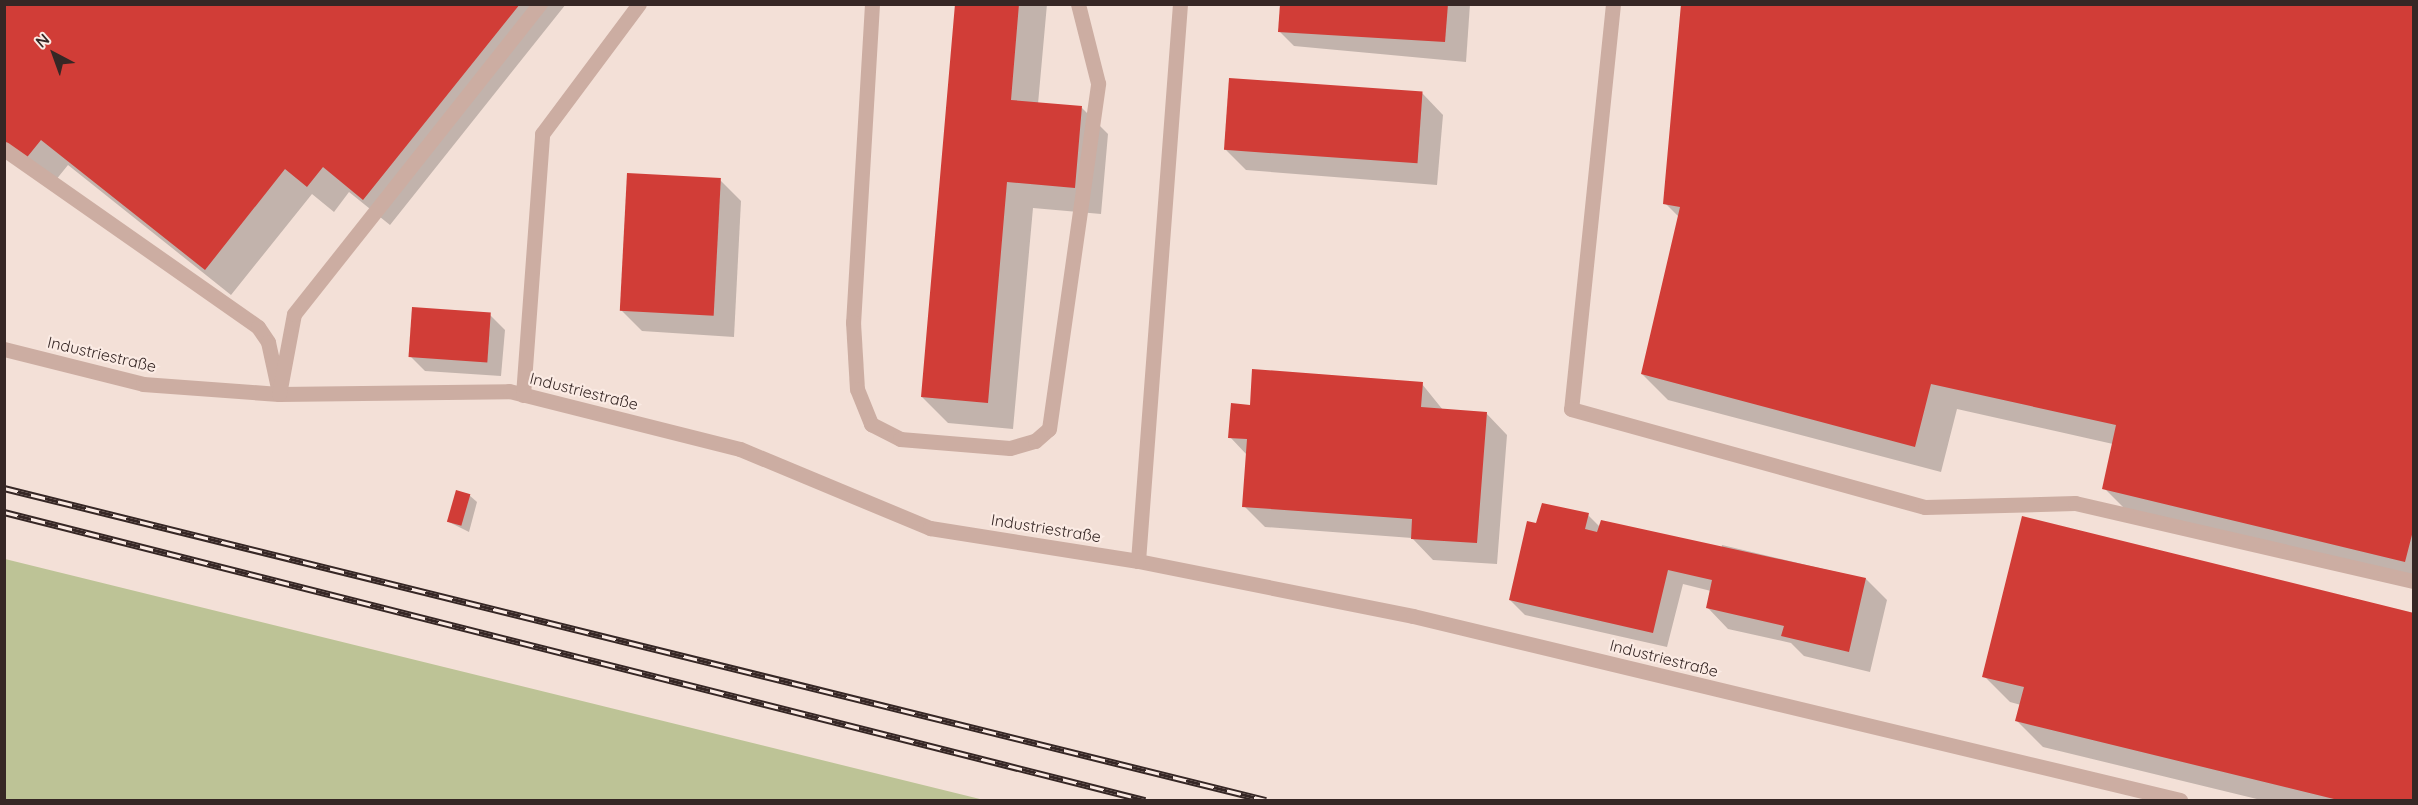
<!DOCTYPE html>
<html>
<head>
<meta charset="utf-8">
<style>
  body { margin:0 }
  #map { position:relative; width:2418px; height:805px; overflow:hidden; background:#f3e0d7; font-family:Quicksand,sans-serif }
  div>[style] { position:absolute }
  .green>* { inset:0; background:#bdc396 }
  .shadow>* { inset:0; background:#0003 }
  .building>* { inset:0; background:#d13d37; transform-origin:0 0 }
  .minor>* { height:15px; margin:-7.5px; padding:0 7.5px; transform-origin:7.5px; border-radius:7.5px; background:#ccada2 }
  .rail>* { height:7px; margin-top:-3.5px; transform-origin:0; background:repeating-linear-gradient(90deg,#fbebe4 0 14px,#362725 0 28px); box-sizing:border-box; border-block:2px solid #362725 }
  span { translate:-50% -50%; white-space:nowrap; text-align:center; line-height:1.15; -webkit-text-stroke:4.5px #fbebe4; paint-order:stroke }
  .street-label { font-size:16px; color:#362725 }
  .frame { position:absolute; inset:0; border:6px solid #362725; pointer-events:none }
  .north { position:absolute; left:24px; top:24px; width:60px; height:60px; -webkit-text-stroke:4px #fbebe4; paint-order:stroke; rotate:319deg; font-size:16px; font-weight:700; line-height:24px; text-align:center; color:#362725 }
  .north::after { content:''; display:block; margin:auto; width:21px; height:27px; background:#362725; clip-path:polygon(50% 0,100% 100%,50% 72%,0 100%) }
</style>
</head>
<body>
<div id="map">
  <div class="green">
    <i style="clip-path:polygon(5px 559px,984px 800px,5px 800px)"></i>
  </div>
  <div class="shadow">
    <i style="clip-path:polygon(4px 4px,566px 4px,390px 225px,349px 192px,334px 212px,312px 194px,231px 295px,68px 165px,51px 186px,4px 149px)"></i>
    <i style="clip-path:polygon(957px 4px,1047px 4px,1038px 104px,1082px 108px,1108px 134px,1101px 214px,1033px 208px,1013px 429px,948px 423px,922px 397px)"></i>
    <i style="clip-path:polygon(1281px 4px,1470px 4px,1466px 62px,1294px 46px,1279px 31px)"></i>
    <i style="clip-path:polygon(1683px 4px,2414px 4px,2414px 583px,2130px 514px,2104px 488px,2113px 444px,1957px 409px,1941px 472px,1668px 400px,1642px 374px,1679px 217px,1665px 203px)"></i>
    <i style="clip-path:polygon(1422px 93px,1443px 115px,1437px 185px,1246px 170px,1225px 149px)"></i>
    <i style="clip-path:polygon(720px 180px,741px 201px,734px 337px,642px 331px,621px 310px)"></i>
    <i style="clip-path:polygon(490px 315px,505px 330px,501px 376px,425px 371px,410px 356px)"></i>
    <i style="clip-path:polygon(1422px 384px,1443px 410px,1486px 413px,1507px 435px,1497px 564px,1433px 560px,1412px 538px,1265px 527px,1244px 506px,1247px 455px,1230px 437px,1251px 406px)"></i>
    <i style="clip-path:polygon(469px 495px,477px 502px,469px 532px,449px 522px)"></i>
    <i style="clip-path:polygon(1588px 515px,1600px 527px,1721px 551px,1722px 545px,1866px 579px,1887px 600px,1870px 672px,1804px 656px,1791px 643px,1728px 629px,1707px 607px,1711px 591px,1683px 584px,1667px 647px,1525px 615px,1510px 600px,1537px 525px)"></i>
    <i style="clip-path:polygon(2414px 614px,2414px 800px,2261px 800px,2043px 747px,2017px 721px,2021px 705px,2010px 702px,1984px 676px)"></i>
  </div>
  <div class="building">
    <i style="clip-path:polygon(4px 4px,520px 4px,363px 200px,323px 167px,307px 187px,285px 169px,205px 270px,41px 140px,24px 161px,4px 146px)"></i>
    <i style="clip-path:polygon(955px 4px,1019px 4px,1011px 100px,1082px 106px,1075px 188px,1007px 182px,988px 403px,921px 397px)"></i>
    <i style="clip-path:polygon(1280px 4px,1448px 4px,1445px 42px,1278px 32px)"></i>
    <i style="clip-path:polygon(1681px 4px,2414px 4px,2414px 527px,2405px 562px,2102px 489px,2116px 425px,1931px 384px,1915px 447px,1641px 374px,1680px 207px,1663px 204px)"></i>
    <i style="left:1229px;top:78px;width:194px;height:72px;rotate:4deg"></i>
    <i style="left:627px;top:173px;width:94px;height:138px;rotate:3deg"></i>
    <i style="left:412px;top:307px;width:79px;height:50px;rotate:4deg"></i>
    <i style="clip-path:polygon(1252px 369px,1423px 382px,1421px 407px,1487px 412px,1477px 543px,1411px 539px,1412px 519px,1242px 507px,1247px 439px,1228px 438px,1231px 403px,1250px 405px)"></i>
    <i style="left:456px;top:490px;width:15px;height:33px;rotate:16deg"></i>
    <i style="clip-path:polygon(1542px 503px,1589px 513px,1585px 529px,1597px 532px,1601px 520px,1866px 578px,1849px 652px,1781px 636px,1784px 626px,1706px 608px,1712px 580px,1668px 570px,1653px 633px,1509px 600px,1527px 521px,1536px 523px)"></i>
    <i style="clip-path:polygon(2022px 516px,2414px 613px,2414px 800px,2338px 800px,2015px 721px,2024px 687px,1982px 677px)"></i>
  </div>
  <div class="minor">
    <i style="left:872px;top:4px;width:319px;rotate:93.4deg"></i>
    <i style="left:853px;top:322px;width:67px;rotate:86.6deg"></i>
    <i style="left:857px;top:389px;width:38px;rotate:68deg"></i>
    <i style="left:871px;top:424px;width:33px;rotate:27deg"></i>
    <i style="left:900px;top:439px;width:110px;rotate:4.7deg"></i>
    <i style="left:1010px;top:448px;width:26px;rotate:-16deg"></i>
    <i style="left:1035px;top:441px;width:18px;rotate:-41deg"></i>
    <i style="left:1049px;top:429px;width:349px;rotate:-81.9deg"></i>
    <i style="left:1098px;top:83px;width:81px;rotate:-104.2deg"></i>
    <i style="left:1613px;top:4px;width:407px;rotate:95.9deg"></i>
    <i style="left:1571px;top:409px;width:367px;rotate:15.5deg"></i>
    <i style="left:1925px;top:507px;width:150px;rotate:-1.5deg"></i>
    <i style="left:2075px;top:503px;width:348px;rotate:13deg"></i>
    <i style="left:4px;top:149px;width:310px;rotate:35deg"></i>
    <i style="left:258px;top:327px;width:18px;rotate:56deg"></i>
    <i style="left:268px;top:342px;width:47px;rotate:77.7deg"></i>
    <i style="left:4px;top:349px;width:143px;rotate:14.1deg"></i>
    <i style="left:143px;top:384px;width:136px;rotate:4.2deg"></i>
    <i style="left:279px;top:394px;width:230px;rotate:-0.7deg"></i>
    <i style="left:509px;top:391px;width:238px;rotate:14.1deg"></i>
    <i style="left:740px;top:449px;width:206px;rotate:22.6deg"></i>
    <i style="left:930px;top:528px;width:211px;rotate:9deg"></i>
    <i style="left:1138px;top:561px;width:280px;rotate:11.3deg"></i>
    <i style="left:1413px;top:616px;width:789px;rotate:13.49deg"></i>
    <i style="left:279px;top:394px;width:81px;rotate:-79.4deg"></i>
    <i style="left:294px;top:314px;width:396px;rotate:-51.6deg"></i>
    <i style="left:523px;top:395px;width:262px;rotate:-85.8deg"></i>
    <i style="left:542px;top:134px;width:162px;rotate:-53.3deg"></i>
    <i style="left:1138px;top:561px;width:559px;rotate:-85.69deg"></i>
  </div>
  <div class="rail">
    <i style="left:4px;top:488px;width:1300px;rotate:13.89deg"></i>
    <i style="left:4px;top:512px;width:1177px;rotate:14.17deg"></i>
  </div>
  <div class="street-label">
    <span style="left:102px;top:354px;rotate:13deg">Industriestraße</span>
    <span style="left:584px;top:391px;rotate:14deg">Industriestraße</span>
    <span style="left:1046px;top:528px;rotate:9deg">Industriestraße</span>
    <span style="left:1664px;top:658px;rotate:14deg">Industriestraße</span>
  </div>
  <div class="frame"></div>
  <div class="north">N</div>
</div>
</body>
</html>
